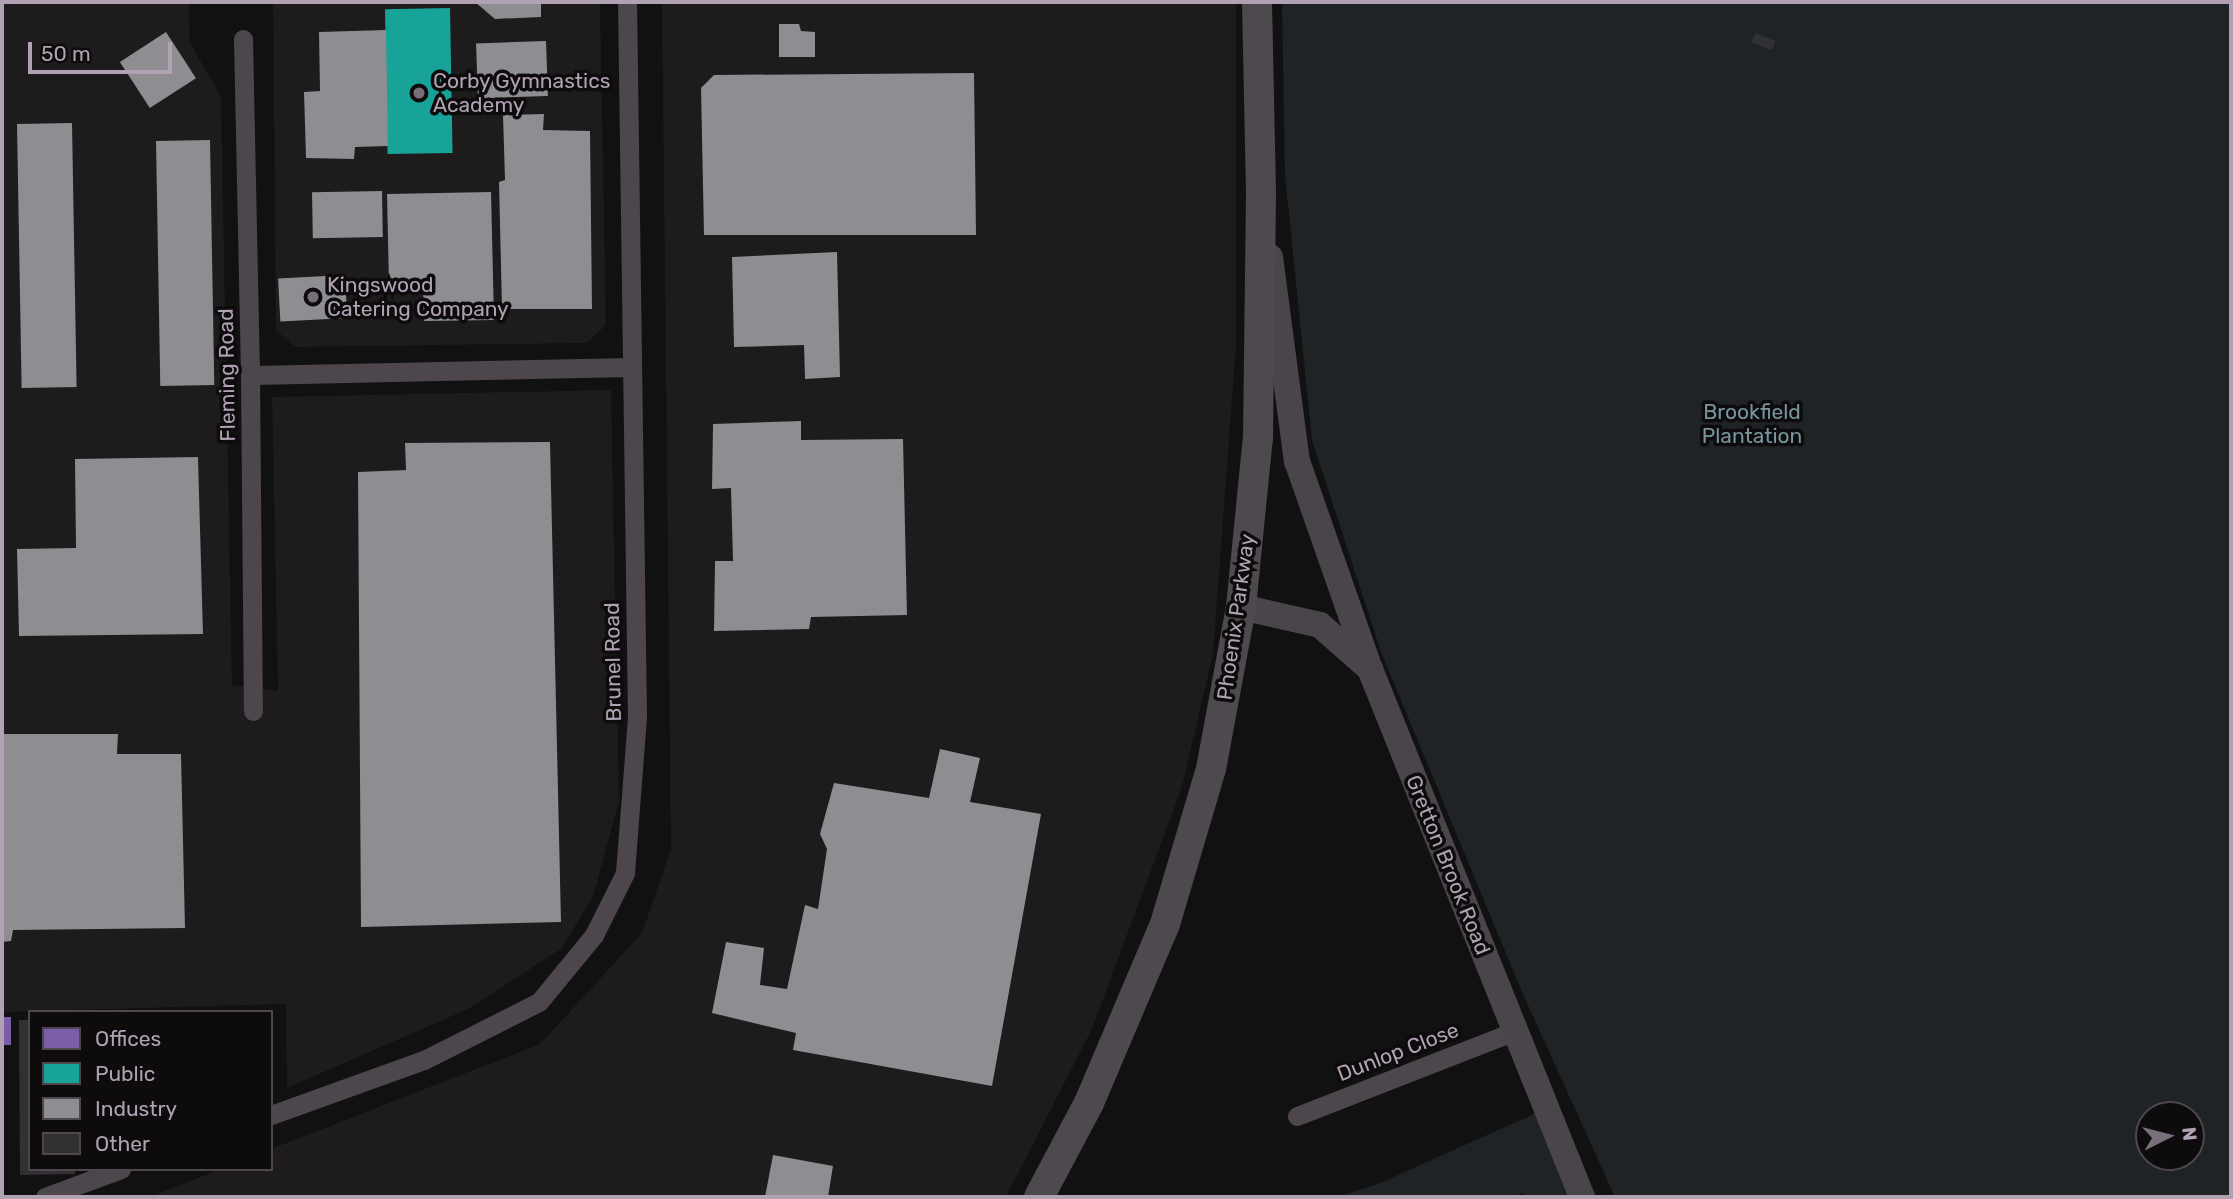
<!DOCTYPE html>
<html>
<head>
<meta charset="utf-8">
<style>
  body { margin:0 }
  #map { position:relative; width:2233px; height:1199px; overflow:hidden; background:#111; font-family:Rubik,sans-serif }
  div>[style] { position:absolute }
  .built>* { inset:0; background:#1d1b1c }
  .green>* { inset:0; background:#1f2326 }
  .offices>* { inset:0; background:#7b5ea7; transform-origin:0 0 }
  .public>* { inset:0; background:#17a398; transform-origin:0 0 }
  .industry>* { inset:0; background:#8d8d92; transform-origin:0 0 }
  .building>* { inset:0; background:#333033; transform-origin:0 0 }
  .street>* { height:19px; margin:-9.5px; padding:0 9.5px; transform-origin:9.5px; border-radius:9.5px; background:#4d474d }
  .secondary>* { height:26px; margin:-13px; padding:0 13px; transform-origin:13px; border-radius:13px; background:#49454a }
  .primary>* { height:30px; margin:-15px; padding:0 15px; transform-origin:15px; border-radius:15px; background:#4d494e }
  .dots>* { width:19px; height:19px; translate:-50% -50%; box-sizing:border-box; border:4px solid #0d0b0c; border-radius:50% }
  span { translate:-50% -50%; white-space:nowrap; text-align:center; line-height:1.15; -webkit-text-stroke:7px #0d0b0c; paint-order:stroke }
  .poi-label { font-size:21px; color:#b0a1b3 }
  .left { translate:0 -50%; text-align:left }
  .street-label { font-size:21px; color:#b0a1b3 }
  .park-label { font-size:21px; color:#78959e }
  .frame { position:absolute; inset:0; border:4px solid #b0a1b3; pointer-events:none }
  .legend { position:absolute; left:28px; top:1010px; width:245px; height:161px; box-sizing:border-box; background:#0d0b0c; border:2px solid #4e474f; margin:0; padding:9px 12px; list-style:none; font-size:21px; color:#b0a1b3 }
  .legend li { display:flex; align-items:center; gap:14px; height:35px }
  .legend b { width:35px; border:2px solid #4e474f }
  .north { position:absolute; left:2135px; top:1101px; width:70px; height:70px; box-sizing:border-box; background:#0d0b0c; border:2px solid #4e474f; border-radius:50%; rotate:84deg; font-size:19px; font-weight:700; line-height:28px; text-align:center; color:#b0a1b3 }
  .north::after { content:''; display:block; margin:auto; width:24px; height:32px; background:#786f7a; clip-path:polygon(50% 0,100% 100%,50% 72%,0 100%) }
  .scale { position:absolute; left:28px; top:42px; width:144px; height:32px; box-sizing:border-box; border:4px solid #b0a1b3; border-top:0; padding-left:9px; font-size:21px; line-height:24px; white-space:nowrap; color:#b0a1b3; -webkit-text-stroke:5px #0d0b0c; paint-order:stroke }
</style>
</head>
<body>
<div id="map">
  <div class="built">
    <i style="clip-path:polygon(2px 2px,600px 2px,606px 325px,587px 343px,295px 347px,276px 330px,273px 3px,189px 2px,190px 43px,221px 96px,232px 685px,278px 691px,272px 397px,611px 390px,619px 801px,593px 897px,561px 949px,468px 1009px,287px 1088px,286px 1004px,2px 1012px)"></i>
    <i style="clip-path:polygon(662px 2px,1236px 2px,1236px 346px,1213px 654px,1182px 787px,1092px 1029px,1006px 1197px,150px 1197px,221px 1169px,271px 1169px,271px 1149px,540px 1044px,642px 933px,671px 849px)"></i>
  </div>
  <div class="green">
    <i style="clip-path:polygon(evenodd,1282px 2px,2231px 2px,2231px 1197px,1615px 1197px,1522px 992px,1381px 652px,1312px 440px,1285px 175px,1282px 2px,2149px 1115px,2191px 1115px,2191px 1157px,2149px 1157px,2149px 1115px)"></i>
    <i style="clip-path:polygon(1536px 1113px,1572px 1197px,1524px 1197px,1522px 1193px,1512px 1197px,1337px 1197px,1378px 1184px)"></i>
  </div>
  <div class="offices">
    <i style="left:2px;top:1017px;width:9px;height:28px"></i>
  </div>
  <div class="public">
    <i style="left:450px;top:8px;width:145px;height:65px;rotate:89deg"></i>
  </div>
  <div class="industry">
    <i style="clip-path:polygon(475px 2px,541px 2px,541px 17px,495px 19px)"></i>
    <i style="clip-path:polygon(779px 24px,799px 24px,801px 31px,815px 32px,815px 57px,779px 57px)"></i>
    <i style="clip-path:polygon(386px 30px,388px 146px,355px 147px,354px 159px,306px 158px,304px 92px,320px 91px,319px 32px)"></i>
    <i style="left:166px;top:32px;width:55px;height:55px;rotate:57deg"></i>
    <i style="left:546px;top:41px;width:55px;height:70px;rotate:88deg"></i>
    <i style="clip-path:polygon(974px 73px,976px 235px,704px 235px,701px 88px,714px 75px)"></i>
    <i style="clip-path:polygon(544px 114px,543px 130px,590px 131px,592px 309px,502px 309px,499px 182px,505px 180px,503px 115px)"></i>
    <i style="left:72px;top:123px;width:264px;height:55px;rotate:89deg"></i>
    <i style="left:210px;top:140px;width:245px;height:54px;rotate:89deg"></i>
    <i style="left:382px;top:191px;width:46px;height:70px;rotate:89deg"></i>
    <i style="clip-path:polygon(491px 192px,494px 320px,424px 321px,423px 285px,389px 285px,387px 194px)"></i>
    <i style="clip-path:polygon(837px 252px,840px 377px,805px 379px,804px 345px,734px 347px,732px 257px)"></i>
    <i style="left:345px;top:275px;width:43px;height:67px;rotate:87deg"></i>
    <i style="clip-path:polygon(801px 421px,801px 440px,903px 439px,907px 615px,811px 617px,809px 629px,714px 631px,715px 561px,733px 561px,731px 488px,712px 489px,713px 424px)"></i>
    <i style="clip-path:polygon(550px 442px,561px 922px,361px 927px,358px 472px,406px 470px,405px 443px)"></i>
    <i style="clip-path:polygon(198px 457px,203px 634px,19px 636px,17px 549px,76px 548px,75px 459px)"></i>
    <i style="clip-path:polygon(2px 734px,118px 734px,117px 754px,181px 754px,185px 928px,13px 930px,11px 941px,2px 942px)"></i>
    <i style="clip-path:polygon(940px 749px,980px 758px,970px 802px,1041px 814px,992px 1086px,793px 1050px,796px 1033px,712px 1013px,726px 942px,764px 948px,760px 985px,787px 989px,805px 905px,818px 909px,827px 849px,820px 834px,834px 783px,929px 798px)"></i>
    <i style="clip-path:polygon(773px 1155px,833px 1166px,828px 1197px,765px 1197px)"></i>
  </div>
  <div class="building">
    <i style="left:1755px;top:33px;width:22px;height:10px;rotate:21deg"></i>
    <i style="clip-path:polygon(19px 1020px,30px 1020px,30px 1169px,75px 1169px,75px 1174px,20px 1175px)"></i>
  </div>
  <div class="street">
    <i style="left:243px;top:39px;width:336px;rotate:88.8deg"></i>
    <i style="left:250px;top:375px;width:336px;rotate:89.5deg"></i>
    <i style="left:250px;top:375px;width:381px;rotate:-1.2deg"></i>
    <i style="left:271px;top:1115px;width:163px;rotate:-19.8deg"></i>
    <i style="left:424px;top:1060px;width:129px;rotate:-26.8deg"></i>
    <i style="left:539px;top:1002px;width:87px;rotate:-50.6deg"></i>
    <i style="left:594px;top:935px;width:69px;rotate:-63.4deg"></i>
    <i style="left:625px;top:873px;width:156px;rotate:-85.6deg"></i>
    <i style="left:637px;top:717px;width:715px;rotate:-90.8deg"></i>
    <i style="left:1297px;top:1116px;width:234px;rotate:-21.3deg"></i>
    <i style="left:45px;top:1197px;width:81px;rotate:-20.2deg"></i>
  </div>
  <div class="secondary">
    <i style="left:1270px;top:257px;width:206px;rotate:82.5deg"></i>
    <i style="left:1297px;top:461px;width:218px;rotate:70.7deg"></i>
    <i style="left:1241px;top:607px;width:81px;rotate:12.8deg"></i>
    <i style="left:1320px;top:625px;width:67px;rotate:41.3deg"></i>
    <i style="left:1370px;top:669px;width:569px;rotate:68.12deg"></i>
  </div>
  <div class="primary">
    <i style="left:1039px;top:1197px;width:106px;rotate:-62deg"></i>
    <i style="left:1089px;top:1103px;width:194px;rotate:-67deg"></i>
    <i style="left:1165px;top:924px;width:162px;rotate:-73.5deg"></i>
    <i style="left:1211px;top:769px;width:165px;rotate:-79.5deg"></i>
    <i style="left:1241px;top:607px;width:170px;rotate:-84.3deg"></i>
    <i style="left:1258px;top:438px;width:245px;rotate:-89.3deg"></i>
    <i style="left:1261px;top:193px;width:191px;rotate:-91.2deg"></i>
  </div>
  <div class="dots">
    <i style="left:419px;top:93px;background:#786f7a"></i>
    <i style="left:313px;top:297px;background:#786f7a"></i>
  </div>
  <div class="poi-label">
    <span class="left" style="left:433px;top:93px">Corby Gymnastics<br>Academy</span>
    <span class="left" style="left:327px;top:297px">Kingswood<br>Catering Company</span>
  </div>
  <div class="street-label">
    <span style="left:227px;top:375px;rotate:-91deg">Fleming Road</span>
    <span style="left:1236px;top:617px;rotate:-82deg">Phoenix Parkway</span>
    <span style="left:613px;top:662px;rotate:-91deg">Brunel Road</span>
    <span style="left:1448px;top:865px;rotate:68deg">Gretton Brook Road</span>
    <span style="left:1398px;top:1052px;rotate:-21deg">Dunlop Close</span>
  </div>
  <div class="park-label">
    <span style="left:1752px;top:424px">Brookfield<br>Plantation</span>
  </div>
  <div class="frame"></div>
  <ul class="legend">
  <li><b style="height:19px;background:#7b5ea7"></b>Offices</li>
  <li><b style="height:19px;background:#17a398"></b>Public</li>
  <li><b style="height:19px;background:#8d8d92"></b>Industry</li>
  <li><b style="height:19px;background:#333033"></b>Other</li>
  </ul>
  <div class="north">N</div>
  <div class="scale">50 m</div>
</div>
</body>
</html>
